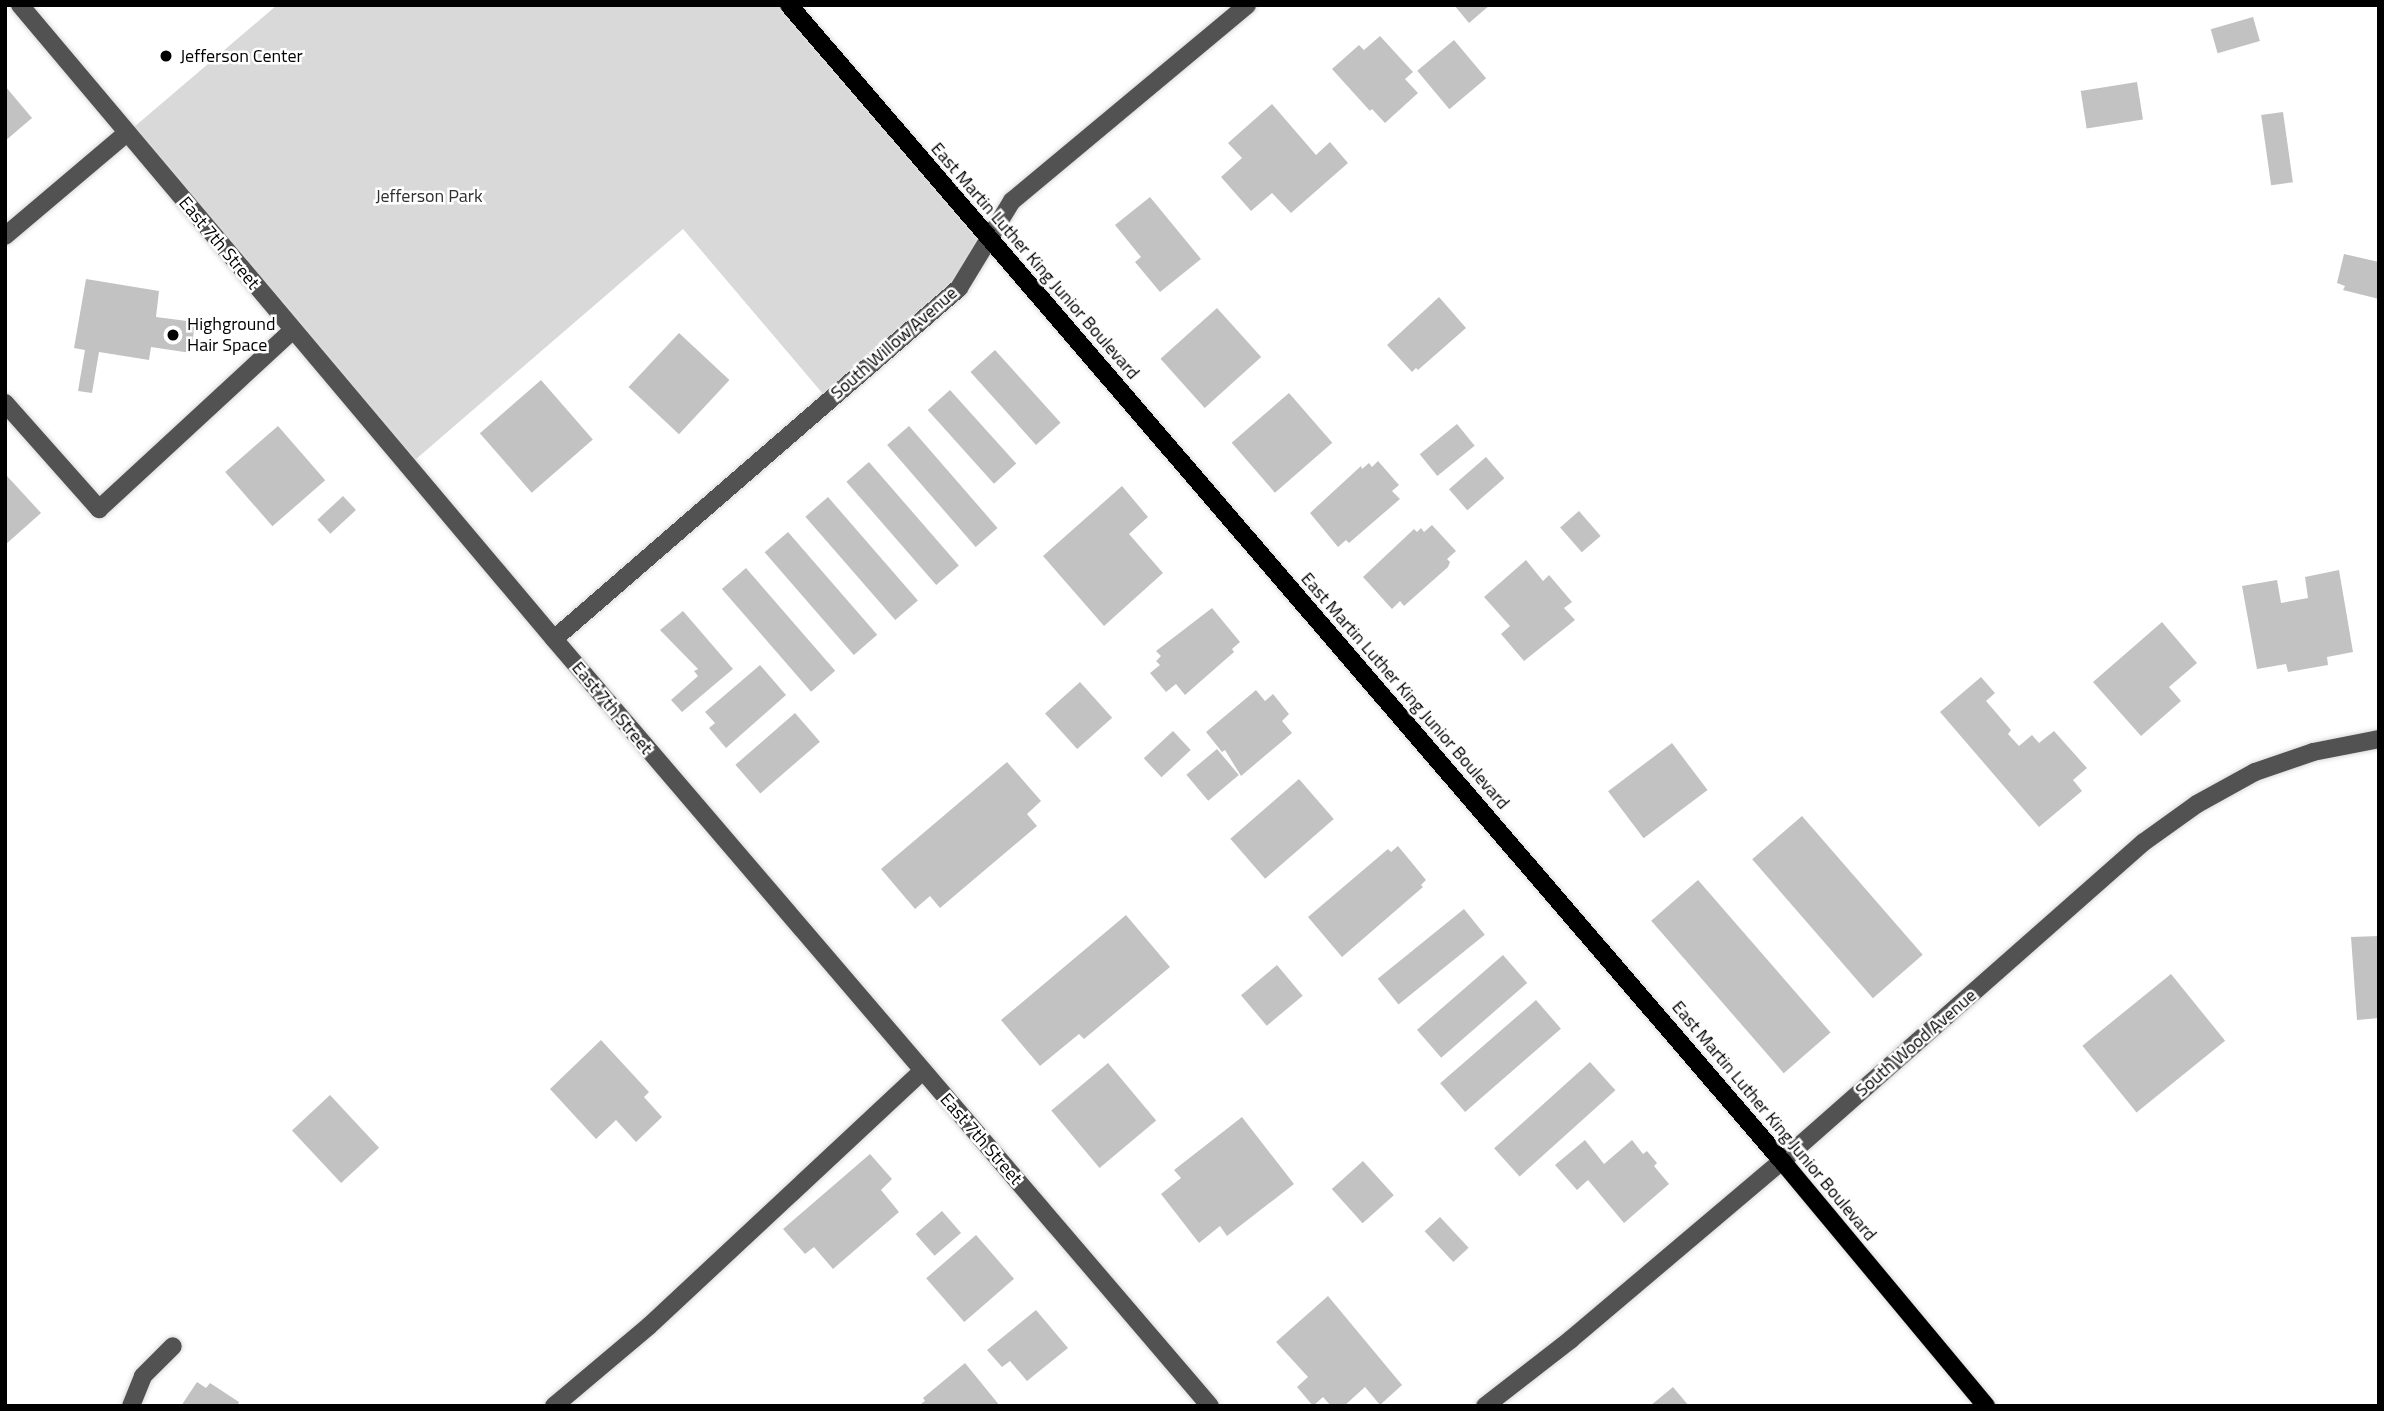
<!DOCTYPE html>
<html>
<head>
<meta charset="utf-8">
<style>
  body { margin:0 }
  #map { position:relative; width:2384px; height:1411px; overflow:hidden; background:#fff; font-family:"Titillium Web",sans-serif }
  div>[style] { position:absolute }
  .green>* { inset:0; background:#d9d9d9 }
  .building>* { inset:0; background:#c2c2c2; transform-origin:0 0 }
  .roads { filter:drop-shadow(0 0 2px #dbdbdb) drop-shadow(0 0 2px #dbdbdb) }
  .minor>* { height:18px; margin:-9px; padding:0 9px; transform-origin:9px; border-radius:9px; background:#525252 }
  .major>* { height:18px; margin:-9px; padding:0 9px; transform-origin:9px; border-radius:9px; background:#000 }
  .dots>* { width:19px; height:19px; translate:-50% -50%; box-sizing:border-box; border:4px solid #fff; border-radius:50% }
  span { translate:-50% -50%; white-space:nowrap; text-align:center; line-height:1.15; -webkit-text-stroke:5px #fff; paint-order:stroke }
  .poi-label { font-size:18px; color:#000 }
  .left { translate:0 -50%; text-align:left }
  .park-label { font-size:18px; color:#303030 }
  .street-label { font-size:18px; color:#000 }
  .frame { position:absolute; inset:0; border:7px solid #000; pointer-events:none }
</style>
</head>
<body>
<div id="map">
  <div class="green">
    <i style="clip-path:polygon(277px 5px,789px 5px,988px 240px,959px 288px,829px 401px,683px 229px,408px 466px,127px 133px)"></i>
  </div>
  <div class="building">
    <i style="clip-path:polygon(1454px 5px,1490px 5px,1469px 23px)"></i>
    <i style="left:2253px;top:17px;width:25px;height:44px;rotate:74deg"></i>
    <i style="clip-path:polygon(1380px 36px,1413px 72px,1405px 79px,1418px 93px,1385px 123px,1372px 109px,1370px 111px,1332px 69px,1359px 45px,1364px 50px)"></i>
    <i style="left:1454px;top:40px;width:50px;height:48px;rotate:50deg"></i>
    <i style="left:2137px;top:82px;width:38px;height:57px;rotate:81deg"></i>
    <i style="clip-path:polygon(5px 86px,32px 118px,5px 141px)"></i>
    <i style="clip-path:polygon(1272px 104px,1316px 155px,1330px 142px,1348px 163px,1291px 213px,1272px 193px,1251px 211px,1221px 177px,1242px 158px,1228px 143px)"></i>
    <i style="left:2283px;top:112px;width:71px;height:22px;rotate:82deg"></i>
    <i style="clip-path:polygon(1150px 197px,1201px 259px,1160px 292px,1135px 262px,1141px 257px,1115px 225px)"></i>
    <i style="clip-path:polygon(2344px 254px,2379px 262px,2379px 299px,2343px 290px,2345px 286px,2337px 283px)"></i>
    <i style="clip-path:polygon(86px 279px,159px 291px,156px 317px,195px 322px,191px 353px,151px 347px,149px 360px,99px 352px,92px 393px,78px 391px,85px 350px,74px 348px)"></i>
    <i style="clip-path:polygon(1439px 297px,1466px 328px,1418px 370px,1416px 368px,1412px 372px,1387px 345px)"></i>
    <i style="left:1217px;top:308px;width:66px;height:76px;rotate:48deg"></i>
    <i style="left:679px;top:333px;width:69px;height:74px;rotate:43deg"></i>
    <i style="left:995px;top:350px;width:98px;height:33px;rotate:48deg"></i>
    <i style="left:541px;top:380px;width:79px;height:81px;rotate:49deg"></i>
    <i style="left:950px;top:390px;width:99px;height:30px;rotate:48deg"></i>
    <i style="left:1289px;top:393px;width:66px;height:76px;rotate:49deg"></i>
    <i style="left:1457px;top:424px;width:28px;height:48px;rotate:51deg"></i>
    <i style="left:278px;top:426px;width:72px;height:70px;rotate:49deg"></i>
    <i style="left:909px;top:426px;width:135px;height:29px;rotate:49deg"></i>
    <i style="left:1486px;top:457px;width:28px;height:49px;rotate:49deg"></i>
    <i style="clip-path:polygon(1378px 461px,1399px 485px,1392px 491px,1400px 499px,1349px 543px,1346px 540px,1338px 547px,1310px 513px,1361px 466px,1362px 469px,1369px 463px,1372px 467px)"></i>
    <i style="left:869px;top:462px;width:137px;height:30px;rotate:49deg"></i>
    <i style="clip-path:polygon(7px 476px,41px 513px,5px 545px,5px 478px)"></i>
    <i style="clip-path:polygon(1122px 486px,1148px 517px,1129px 534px,1163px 573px,1104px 626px,1043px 556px)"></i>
    <i style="left:343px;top:496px;width:19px;height:35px;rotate:47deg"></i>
    <i style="left:828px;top:497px;width:137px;height:30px;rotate:49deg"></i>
    <i style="left:1579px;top:511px;width:33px;height:25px;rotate:49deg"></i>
    <i style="clip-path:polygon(1432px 525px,1456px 551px,1447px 559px,1450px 562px,1448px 567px,1404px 606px,1400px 601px,1392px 609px,1363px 577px,1414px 529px,1417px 532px,1421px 528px,1424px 532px)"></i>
    <i style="left:788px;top:532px;width:136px;height:31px;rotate:49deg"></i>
    <i style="clip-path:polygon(1526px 560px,1543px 581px,1549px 575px,1572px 602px,1564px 608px,1575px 620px,1524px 661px,1501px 634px,1510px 626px,1484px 597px)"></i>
    <i style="left:746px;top:568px;width:136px;height:32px;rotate:49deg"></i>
    <i style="clip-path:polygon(2339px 570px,2353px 652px,2327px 657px,2328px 665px,2288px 672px,2286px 664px,2257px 669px,2242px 586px,2277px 580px,2281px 603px,2308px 598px,2305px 577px)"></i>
    <i style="clip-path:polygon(1212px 608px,1240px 642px,1232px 649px,1234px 652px,1185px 695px,1176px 684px,1166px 692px,1150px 673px,1160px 665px,1156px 661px,1161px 656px,1156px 651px)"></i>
    <i style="clip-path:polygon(683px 611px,733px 669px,682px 712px,671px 700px,698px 676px,694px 671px,698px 669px,660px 630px)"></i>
    <i style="clip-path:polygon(2162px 622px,2197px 663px,2169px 687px,2181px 701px,2141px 736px,2093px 682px)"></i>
    <i style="clip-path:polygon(760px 665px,786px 695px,726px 748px,709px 728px,715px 723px,705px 712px)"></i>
    <i style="clip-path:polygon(1981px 677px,1995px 693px,1986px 701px,2011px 730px,2008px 734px,2019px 746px,2032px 735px,2039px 743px,2054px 731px,2087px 768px,2073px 780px,2082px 791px,2039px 827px,1940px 712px)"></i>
    <i style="left:1080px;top:682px;width:48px;height:47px;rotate:48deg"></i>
    <i style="clip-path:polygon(1256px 690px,1265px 701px,1273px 694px,1289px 714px,1282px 721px,1292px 733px,1241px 776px,1225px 750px,1222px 752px,1206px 732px)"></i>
    <i style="left:795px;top:713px;width:38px;height:79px;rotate:49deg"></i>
    <i style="left:1173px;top:731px;width:26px;height:40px;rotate:47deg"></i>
    <i style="left:1672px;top:743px;width:59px;height:80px;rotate:53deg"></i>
    <i style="left:1217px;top:749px;width:34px;height:40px;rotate:50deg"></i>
    <i style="clip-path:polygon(1007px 762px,1041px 801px,1027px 814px,1037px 826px,940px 908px,930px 896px,915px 909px,881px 869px)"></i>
    <i style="left:1299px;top:779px;width:53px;height:91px;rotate:49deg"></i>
    <i style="left:1802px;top:816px;width:184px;height:66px;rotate:49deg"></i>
    <i style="clip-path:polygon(1398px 846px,1426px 880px,1421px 885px,1423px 887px,1342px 957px,1308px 917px,1388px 849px,1391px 852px)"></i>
    <i style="left:1698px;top:880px;width:202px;height:62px;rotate:49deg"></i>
    <i style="left:1464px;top:909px;width:33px;height:111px;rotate:51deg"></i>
    <i style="clip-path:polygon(1126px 915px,1170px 967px,1084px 1039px,1079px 1034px,1040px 1066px,1001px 1020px)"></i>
    <i style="clip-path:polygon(2379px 936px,2379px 1018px,2357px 1020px,2351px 937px)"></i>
    <i style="left:1503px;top:955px;width:37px;height:114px;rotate:49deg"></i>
    <i style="left:1277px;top:965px;width:40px;height:47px;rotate:50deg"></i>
    <i style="left:2171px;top:974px;width:86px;height:114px;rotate:51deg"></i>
    <i style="left:1536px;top:1000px;width:38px;height:127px;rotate:49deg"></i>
    <i style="clip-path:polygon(601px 1040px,649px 1092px,644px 1097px,662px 1117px,636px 1142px,616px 1120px,596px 1139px,550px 1089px)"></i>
    <i style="left:1590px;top:1062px;width:38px;height:129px;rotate:48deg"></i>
    <i style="left:1108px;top:1063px;width:75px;height:74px;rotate:50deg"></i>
    <i style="left:330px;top:1095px;width:72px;height:52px;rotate:47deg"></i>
    <i style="clip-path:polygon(1242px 1117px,1294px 1184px,1227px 1236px,1220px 1226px,1199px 1243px,1161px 1194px,1181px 1178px,1174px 1170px)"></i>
    <i style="clip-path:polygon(1585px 1140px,1604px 1164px,1632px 1140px,1643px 1154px,1647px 1151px,1657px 1163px,1654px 1166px,1669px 1184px,1624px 1223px,1588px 1180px,1577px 1190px,1555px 1165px)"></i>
    <i style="clip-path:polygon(870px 1154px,892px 1179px,881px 1190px,899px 1212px,833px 1269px,814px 1247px,805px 1254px,783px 1229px)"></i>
    <i style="left:1363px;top:1161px;width:46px;height:42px;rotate:48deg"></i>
    <i style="left:942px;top:1211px;width:29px;height:35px;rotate:49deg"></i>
    <i style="left:1440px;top:1217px;width:42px;height:21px;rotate:47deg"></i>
    <i style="left:976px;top:1235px;width:58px;height:66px;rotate:49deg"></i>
    <i style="clip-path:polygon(1328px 1296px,1402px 1385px,1380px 1405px,1365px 1387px,1344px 1406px,1331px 1406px,1323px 1397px,1313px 1406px,1297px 1387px,1308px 1377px,1276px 1342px)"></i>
    <i style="clip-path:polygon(1036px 1310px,1068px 1348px,1027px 1381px,1010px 1361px,1002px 1367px,987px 1350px)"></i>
    <i style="clip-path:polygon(965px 1363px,1000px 1406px,918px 1406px,925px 1401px,923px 1398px)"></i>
    <i style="clip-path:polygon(197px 1382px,206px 1388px,210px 1383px,239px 1402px,237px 1406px,181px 1406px)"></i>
    <i style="clip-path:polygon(1673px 1387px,1689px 1406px,1650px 1406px)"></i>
  </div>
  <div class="roads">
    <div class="minor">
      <i style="left:20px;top:5px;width:829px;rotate:49.89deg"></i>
      <i style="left:554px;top:639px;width:1009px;rotate:49.46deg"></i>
      <i style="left:5px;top:236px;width:160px;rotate:-40.2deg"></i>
      <i style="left:5px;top:403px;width:142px;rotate:48.4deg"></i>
      <i style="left:99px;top:509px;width:264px;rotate:-42.7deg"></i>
      <i style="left:554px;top:639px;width:536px;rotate:-40.91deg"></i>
      <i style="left:959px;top:288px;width:102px;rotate:-58.7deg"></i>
      <i style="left:1012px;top:201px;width:306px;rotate:-39.8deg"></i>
      <i style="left:131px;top:1406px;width:32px;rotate:-68deg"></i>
      <i style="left:143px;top:1376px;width:42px;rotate:-45deg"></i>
      <i style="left:554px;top:1406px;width:124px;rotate:-40.1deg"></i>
      <i style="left:649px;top:1326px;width:374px;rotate:-43deg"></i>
      <i style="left:1485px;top:1406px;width:108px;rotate:-37.8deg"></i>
      <i style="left:1570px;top:1340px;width:277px;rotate:-40.2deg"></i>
      <i style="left:1782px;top:1161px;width:482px;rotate:-41.4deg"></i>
      <i style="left:2144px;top:842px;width:65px;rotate:-35.6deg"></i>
      <i style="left:2197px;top:804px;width:66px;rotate:-28.9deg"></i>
      <i style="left:2255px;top:772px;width:61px;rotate:-19deg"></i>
      <i style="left:2313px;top:752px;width:67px;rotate:-11.1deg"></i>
    </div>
    <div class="major">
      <i style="left:789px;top:5px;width:1524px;rotate:49.34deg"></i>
      <i style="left:1782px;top:1161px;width:319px;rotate:50.2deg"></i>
    </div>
  </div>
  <div class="dots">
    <i style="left:166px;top:56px;background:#000"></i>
    <i style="left:173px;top:335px;background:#000"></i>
  </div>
  <div class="poi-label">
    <span class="left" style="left:180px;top:56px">Jefferson Center</span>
    <span class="left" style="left:187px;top:335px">Highground<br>Hair Space</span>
  </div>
  <div class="park-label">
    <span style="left:429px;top:196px">Jefferson Park</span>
  </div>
  <div class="street-label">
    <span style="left:219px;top:243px;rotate:50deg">East 7th Street</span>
    <span style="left:1035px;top:261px;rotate:49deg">East Martin Luther King Junior Boulevard</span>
    <span style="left:894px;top:343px;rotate:-41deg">South Willow Avenue</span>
    <span style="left:1405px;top:691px;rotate:49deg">East Martin Luther King Junior Boulevard</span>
    <span style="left:612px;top:708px;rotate:50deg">East 7th Street</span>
    <span style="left:1916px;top:1043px;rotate:-41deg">South Wood Avenue</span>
    <span style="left:1774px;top:1121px;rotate:50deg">East Martin Luther King Junior Boulevard</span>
    <span style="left:981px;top:1139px;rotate:49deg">East 7th Street</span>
  </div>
  <div class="frame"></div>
</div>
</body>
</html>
